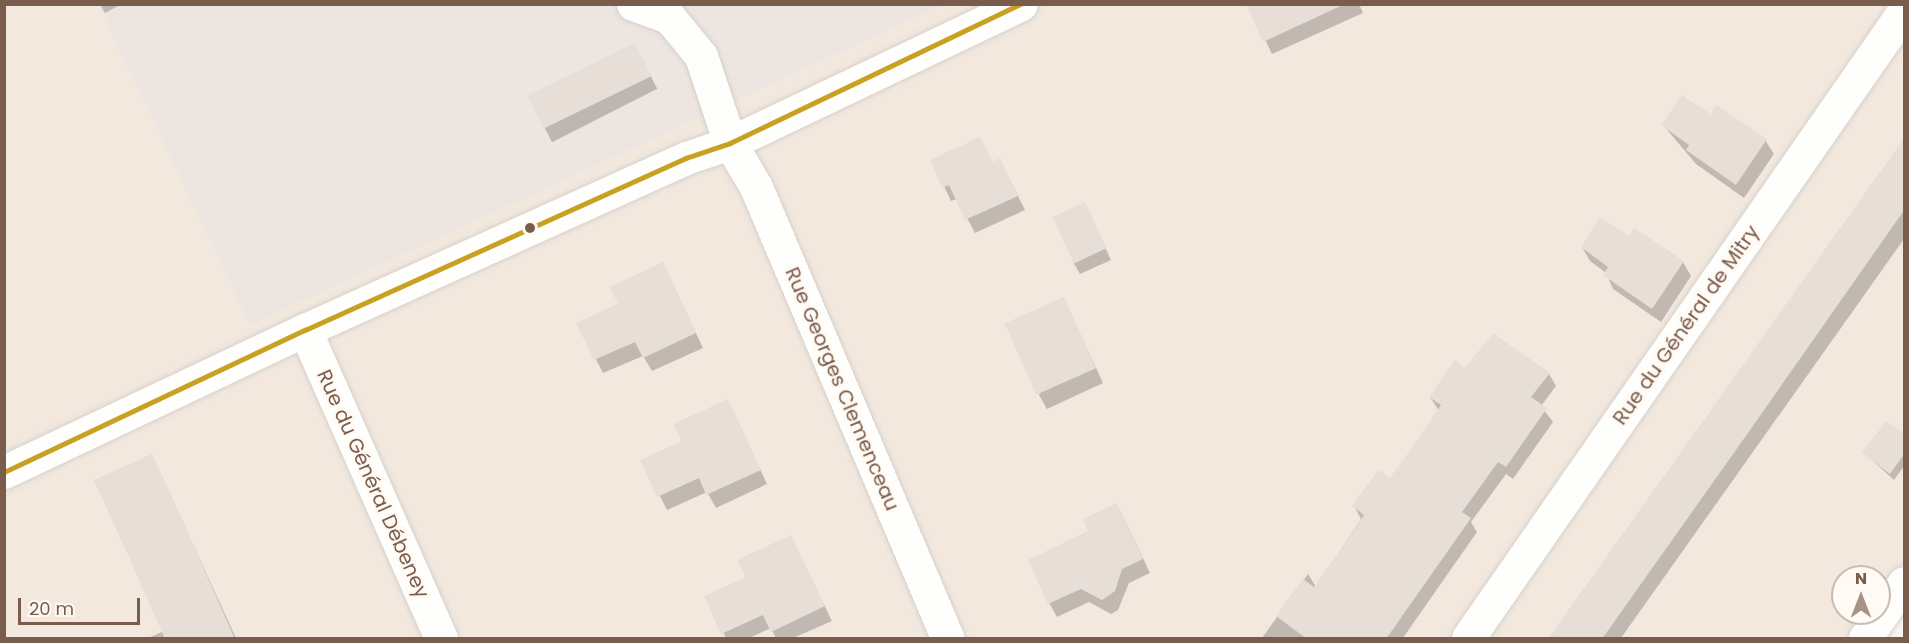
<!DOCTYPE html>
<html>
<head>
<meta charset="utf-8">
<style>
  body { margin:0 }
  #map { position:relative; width:1909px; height:643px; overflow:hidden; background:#f9f5f0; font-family:Poppins,sans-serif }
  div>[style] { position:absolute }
  .residential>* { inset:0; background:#f2e8de }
  .industrial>* { inset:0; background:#ede5e0 }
  .shadow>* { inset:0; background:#0003; transform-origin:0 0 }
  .building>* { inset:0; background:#e6ded7; transform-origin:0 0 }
  .roads { filter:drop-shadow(0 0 2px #d7d1cb) drop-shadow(0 0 2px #d7d1cb) }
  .minor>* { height:33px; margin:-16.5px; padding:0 16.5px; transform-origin:16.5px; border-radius:16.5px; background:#fefefd }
  .bus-1>* { height:4.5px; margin:-2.25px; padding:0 2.25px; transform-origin:2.25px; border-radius:2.25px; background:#c9a122 }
  .dots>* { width:16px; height:16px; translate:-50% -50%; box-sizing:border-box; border:3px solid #fffaf3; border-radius:50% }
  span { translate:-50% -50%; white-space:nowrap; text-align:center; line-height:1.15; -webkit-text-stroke:6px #fffaf3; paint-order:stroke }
  .street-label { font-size:20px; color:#7a5c4d }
  .frame { position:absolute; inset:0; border:6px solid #7a5c4d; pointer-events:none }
  .north { position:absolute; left:1831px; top:565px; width:60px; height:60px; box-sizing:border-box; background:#fffaf3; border:2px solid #cabbb1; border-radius:50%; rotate:0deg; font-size:16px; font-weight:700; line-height:24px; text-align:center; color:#7a5c4d }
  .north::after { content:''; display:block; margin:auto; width:21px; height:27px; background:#a69286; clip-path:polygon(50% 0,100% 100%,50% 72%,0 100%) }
  .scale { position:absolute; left:18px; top:598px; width:122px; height:27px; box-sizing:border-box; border:3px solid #7a5c4d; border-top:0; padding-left:8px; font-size:18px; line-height:21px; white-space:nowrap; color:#7a5c4d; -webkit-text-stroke:4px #fffaf3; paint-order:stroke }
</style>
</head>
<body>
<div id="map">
  <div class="residential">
    <i style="clip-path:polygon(evenodd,4px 5px,98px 5px,250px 326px,943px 5px,1904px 5px,1904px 583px,1865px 638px,5px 638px,4px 5px,1843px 577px,1879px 577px,1879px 613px,1843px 613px,1843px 577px)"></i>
  </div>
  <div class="industrial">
    <i style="clip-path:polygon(98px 5px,943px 5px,250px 326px)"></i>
  </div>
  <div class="shadow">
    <i style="clip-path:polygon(100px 4px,122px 4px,105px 13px)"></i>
    <i style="clip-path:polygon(1248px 4px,1359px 4px,1363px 13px,1272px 54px)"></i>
    <i style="left:635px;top:45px;width:49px;height:118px;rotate:63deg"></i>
    <i style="clip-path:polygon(1711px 116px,1765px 140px,1774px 154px,1744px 198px,1696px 164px,1663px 125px)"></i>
    <i style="clip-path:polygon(1904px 143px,1904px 239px,1621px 638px,1550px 638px)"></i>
    <i style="clip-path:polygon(932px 161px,993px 163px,1007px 174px,1025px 210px,975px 233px,957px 199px,951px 201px)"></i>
    <i style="clip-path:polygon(1085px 204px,1111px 260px,1080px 274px,1073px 262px)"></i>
    <i style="clip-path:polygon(1635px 230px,1683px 262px,1691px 276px,1661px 322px,1613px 289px,1606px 273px,1590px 261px,1582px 247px,1629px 238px)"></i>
    <i style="clip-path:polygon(670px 278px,703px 348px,652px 371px,643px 356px,603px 373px,578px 324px)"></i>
    <i style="clip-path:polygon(1064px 299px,1103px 383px,1047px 409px,1039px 395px)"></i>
    <i style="clip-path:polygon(1466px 370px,1549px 374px,1556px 386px,1541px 406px,1553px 422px,1513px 479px,1506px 474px,1471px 522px,1477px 532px,1403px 638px,1262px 638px,1308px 574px,1316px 587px,1361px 519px,1354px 506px,1391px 480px,1439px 411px,1430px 397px)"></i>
    <i style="clip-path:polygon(735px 415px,767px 484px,716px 508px,707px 492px,667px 510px,642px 461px)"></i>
    <i style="clip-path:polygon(1904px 436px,1904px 466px,1894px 480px,1864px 453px)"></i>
    <i style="clip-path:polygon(159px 470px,236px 638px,148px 638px,164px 631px)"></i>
    <i style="clip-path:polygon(1124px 518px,1150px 573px,1129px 583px,1118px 610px,1111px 614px,1089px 602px,1057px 617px,1049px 603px,1090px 531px)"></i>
    <i style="clip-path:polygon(791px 537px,832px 621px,793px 638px,776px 638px,771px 628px,749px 638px,726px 638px,706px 597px,748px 578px)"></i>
  </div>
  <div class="building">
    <i style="clip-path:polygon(1246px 4px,1345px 4px,1263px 42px)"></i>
    <i style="left:635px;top:43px;width:37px;height:120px;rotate:64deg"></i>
    <i style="clip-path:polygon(1682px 95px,1711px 114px,1716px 105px,1767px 139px,1736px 185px,1686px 150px,1689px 145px,1661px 125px)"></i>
    <i style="clip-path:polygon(980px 137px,993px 162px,1000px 158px,1018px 196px,965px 220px,949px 185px,942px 188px,930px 160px)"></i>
    <i style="clip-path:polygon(1905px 137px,1905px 209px,1743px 440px,1602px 639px,1548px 639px)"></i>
    <i style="left:1085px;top:202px;width:51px;height:36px;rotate:65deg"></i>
    <i style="clip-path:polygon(1600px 217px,1629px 236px,1634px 228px,1684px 261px,1652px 309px,1603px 275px,1608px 267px,1581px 247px)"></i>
    <i style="clip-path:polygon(663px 262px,696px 333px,643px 358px,635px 342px,594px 360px,576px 323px,618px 304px,610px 287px)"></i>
    <i style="left:1064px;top:297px;width:78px;height:65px;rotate:66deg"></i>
    <i style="clip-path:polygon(1493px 333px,1550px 373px,1531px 397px,1547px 408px,1506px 467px,1498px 462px,1462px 512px,1471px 518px,1386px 639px,1307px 639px,1276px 616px,1303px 579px,1314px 587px,1339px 552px,1364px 515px,1352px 506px,1378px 470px,1390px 478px,1416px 442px,1441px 405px,1429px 397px,1455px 360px,1465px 368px)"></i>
    <i style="clip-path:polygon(728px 399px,761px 470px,706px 495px,699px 478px,657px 497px,640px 460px,682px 441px,673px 424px)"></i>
    <i style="clip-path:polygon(1886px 421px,1905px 434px,1905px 453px,1890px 474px,1862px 453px)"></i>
    <i style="clip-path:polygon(152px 454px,189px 535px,235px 639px,165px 639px,131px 562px,94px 480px)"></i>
    <i style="clip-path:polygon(1117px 503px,1143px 559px,1122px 569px,1115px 591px,1102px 600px,1081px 589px,1048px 604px,1028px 560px,1088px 531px,1083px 519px)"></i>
    <i style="clip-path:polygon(791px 535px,825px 606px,771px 632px,763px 615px,721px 634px,704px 596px,746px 577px,737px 560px)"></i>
  </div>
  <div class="roads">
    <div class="minor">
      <i style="left:633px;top:4px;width:38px;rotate:20deg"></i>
      <i style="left:669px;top:17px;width:50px;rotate:50.6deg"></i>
      <i style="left:701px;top:56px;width:92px;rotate:71.6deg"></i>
      <i style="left:730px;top:143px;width:51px;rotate:59.4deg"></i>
      <i style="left:756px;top:187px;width:490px;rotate:67deg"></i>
      <i style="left:305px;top:330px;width:337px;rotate:66.2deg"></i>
      <i style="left:4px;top:472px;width:333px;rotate:-25.3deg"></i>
      <i style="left:305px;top:330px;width:418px;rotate:-24.3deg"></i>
      <i style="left:686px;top:158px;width:46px;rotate:-18.8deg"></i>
      <i style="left:730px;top:143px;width:322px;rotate:-25.5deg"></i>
      <i style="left:1468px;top:638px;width:764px;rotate:-55.19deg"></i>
      <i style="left:1865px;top:638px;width:67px;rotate:-54.7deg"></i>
    </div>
  </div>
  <div class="bus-1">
    <i style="left:4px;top:472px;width:333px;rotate:-25.3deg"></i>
    <i style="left:305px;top:330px;width:418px;rotate:-24.3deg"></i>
    <i style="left:686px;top:158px;width:46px;rotate:-18.8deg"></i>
    <i style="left:730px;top:143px;width:322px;rotate:-25.6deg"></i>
  </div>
  <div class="dots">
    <i style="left:530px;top:228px;background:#7a5c4d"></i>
  </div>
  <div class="street-label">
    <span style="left:1686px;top:325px;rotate:-55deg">Rue du Général de Mitry</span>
    <span style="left:842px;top:389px;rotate:67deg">Rue Georges Clemenceau</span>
    <span style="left:373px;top:484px;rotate:66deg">Rue du Général Débeney</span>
  </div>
  <div class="frame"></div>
  <div class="north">N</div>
  <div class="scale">20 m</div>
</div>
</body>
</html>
